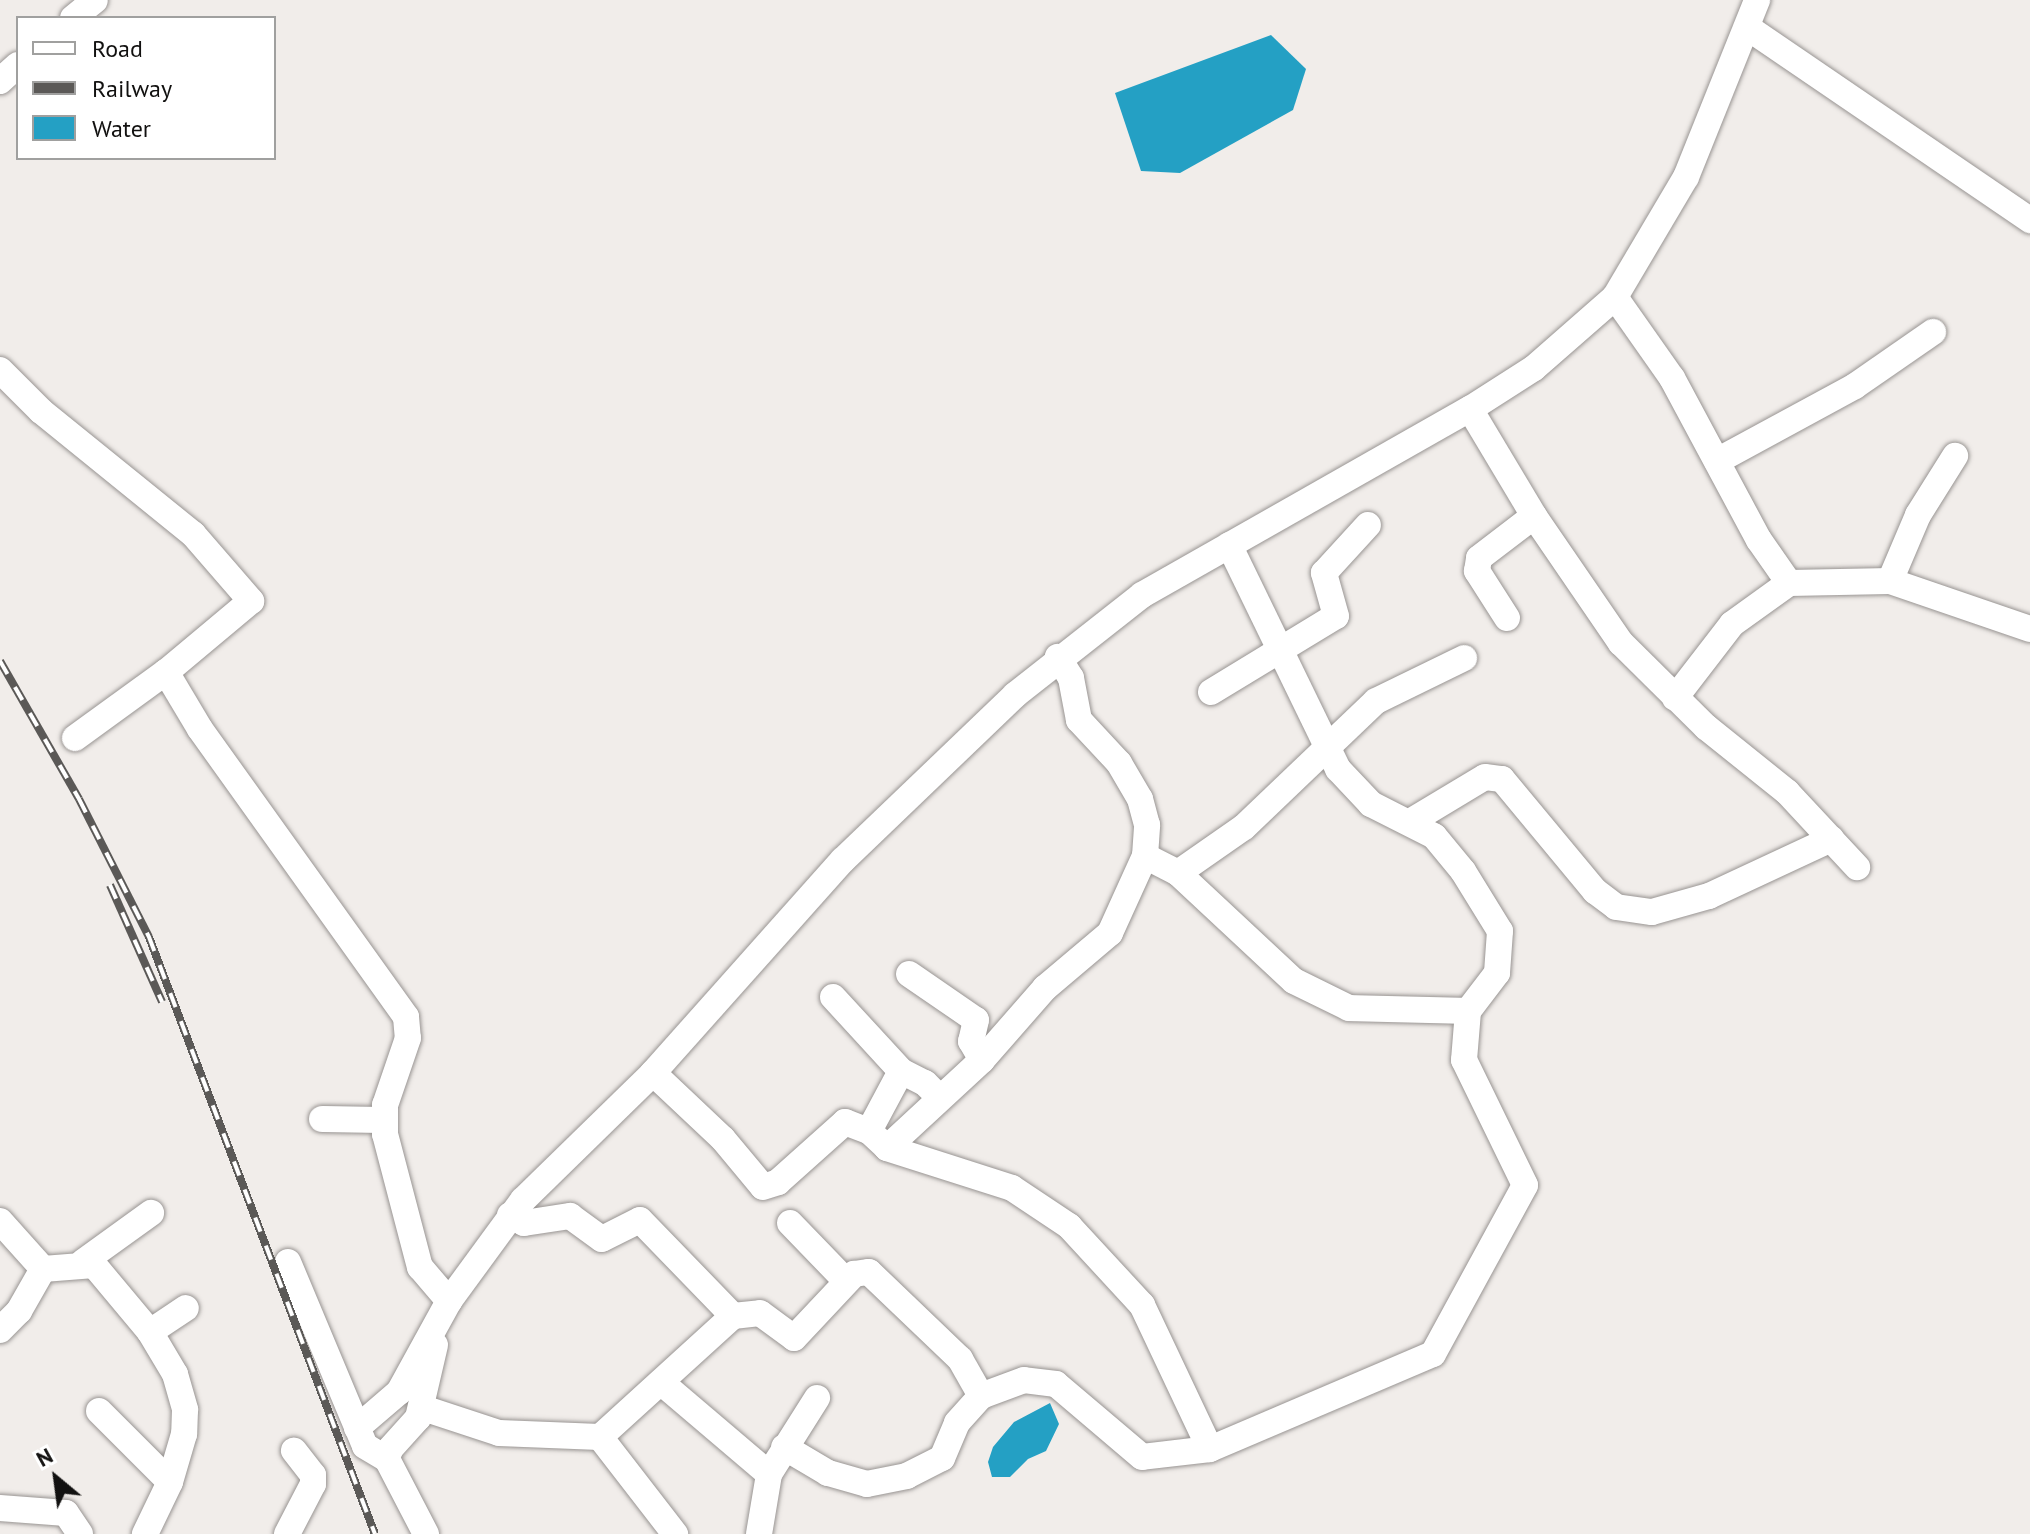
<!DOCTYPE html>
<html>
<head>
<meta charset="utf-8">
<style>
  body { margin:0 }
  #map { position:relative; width:2030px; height:1534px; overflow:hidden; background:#f1edea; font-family:"PT Sans",sans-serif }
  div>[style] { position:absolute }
  .water>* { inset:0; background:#24a0c4 }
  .roads { filter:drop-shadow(0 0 2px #989492) drop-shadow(0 0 2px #989492) }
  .minor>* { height:26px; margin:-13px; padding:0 13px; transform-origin:13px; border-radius:13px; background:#fff }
  .rail>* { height:8px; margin-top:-4px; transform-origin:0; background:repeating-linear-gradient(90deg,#fff 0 15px,#5b5957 0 30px); box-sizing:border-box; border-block:2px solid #5b5957 }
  span { translate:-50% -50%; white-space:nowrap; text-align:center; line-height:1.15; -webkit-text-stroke:6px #fff; paint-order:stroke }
  .legend { position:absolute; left:16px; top:16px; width:260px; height:144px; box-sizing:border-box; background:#fff; border:2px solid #a0a09f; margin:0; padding:10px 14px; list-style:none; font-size:24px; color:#121110 }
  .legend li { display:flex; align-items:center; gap:16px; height:40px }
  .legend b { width:40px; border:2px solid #a0a09f }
  .north { position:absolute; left:16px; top:1438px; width:80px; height:80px; -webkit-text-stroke:6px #fff; paint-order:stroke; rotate:331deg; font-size:22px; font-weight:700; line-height:32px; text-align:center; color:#121110 }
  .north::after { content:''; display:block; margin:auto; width:28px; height:36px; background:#121110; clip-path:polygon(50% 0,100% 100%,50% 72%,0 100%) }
</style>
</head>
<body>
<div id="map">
  <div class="water">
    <i style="clip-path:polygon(1271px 35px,1306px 69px,1293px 110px,1180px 173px,1141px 171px,1115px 93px)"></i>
    <i style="clip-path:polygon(1050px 1403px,1059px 1424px,1046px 1451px,1028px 1459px,1010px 1477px,992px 1477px,988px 1462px,993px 1447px,1014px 1422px)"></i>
  </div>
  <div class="roads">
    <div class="minor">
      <i style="left:73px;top:18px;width:28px;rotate:-39deg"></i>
      <i style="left:1747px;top:27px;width:343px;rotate:34.3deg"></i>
      <i style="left:0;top:81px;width:24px;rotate:-42deg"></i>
      <i style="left:1615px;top:297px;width:99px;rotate:54.9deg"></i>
      <i style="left:1672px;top:378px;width:184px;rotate:61.8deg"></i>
      <i style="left:1759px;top:540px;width:52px;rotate:55.1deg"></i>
      <i style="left:0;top:370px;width:58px;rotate:45deg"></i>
      <i style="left:41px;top:411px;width:196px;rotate:39deg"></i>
      <i style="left:193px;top:534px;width:89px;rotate:49.1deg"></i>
      <i style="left:251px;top:601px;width:111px;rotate:140.1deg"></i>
      <i style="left:166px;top:672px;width:66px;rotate:59.2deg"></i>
      <i style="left:200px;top:729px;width:354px;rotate:54.4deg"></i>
      <i style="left:406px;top:1017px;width:21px;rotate:85deg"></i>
      <i style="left:408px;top:1038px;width:71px;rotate:108.9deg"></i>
      <i style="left:385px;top:1105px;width:29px;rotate:90deg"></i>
      <i style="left:385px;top:1134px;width:138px;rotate:75.3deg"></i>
      <i style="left:420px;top:1267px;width:45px;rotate:49.5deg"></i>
      <i style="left:1470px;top:409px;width:125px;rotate:59.1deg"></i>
      <i style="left:1534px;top:516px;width:154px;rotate:55.6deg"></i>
      <i style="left:1621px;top:643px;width:120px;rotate:44.7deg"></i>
      <i style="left:1706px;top:727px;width:104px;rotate:38.7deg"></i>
      <i style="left:1787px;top:792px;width:103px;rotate:47deg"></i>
      <i style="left:1717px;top:461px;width:157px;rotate:-28.5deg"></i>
      <i style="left:1855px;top:386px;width:95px;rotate:-34.7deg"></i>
      <i style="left:1890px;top:581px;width:72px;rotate:-67deg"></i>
      <i style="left:1918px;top:515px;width:70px;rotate:-57.9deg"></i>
      <i style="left:1507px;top:618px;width:56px;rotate:-122.6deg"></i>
      <i style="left:1477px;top:571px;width:13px;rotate:-81deg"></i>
      <i style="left:1479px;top:558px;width:69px;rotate:-37.4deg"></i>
      <i style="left:1211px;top:692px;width:146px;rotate:-31.3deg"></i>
      <i style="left:1336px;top:616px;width:45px;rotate:-105.6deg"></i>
      <i style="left:1324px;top:573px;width:65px;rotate:-47.5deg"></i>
      <i style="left:1675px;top:698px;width:93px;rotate:-52.4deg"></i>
      <i style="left:1732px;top:624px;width:70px;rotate:-35.7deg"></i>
      <i style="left:1789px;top:583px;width:101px;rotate:-1.1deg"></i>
      <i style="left:1890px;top:581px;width:148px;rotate:18.9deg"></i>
      <i style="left:75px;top:738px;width:112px;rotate:-36deg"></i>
      <i style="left:1410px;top:822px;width:87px;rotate:-31deg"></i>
      <i style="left:1485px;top:777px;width:17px;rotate:7deg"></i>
      <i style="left:1502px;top:779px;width:146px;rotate:50.3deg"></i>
      <i style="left:1595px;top:891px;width:26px;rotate:37deg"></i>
      <i style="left:1616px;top:907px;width:36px;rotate:8deg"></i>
      <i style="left:1652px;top:912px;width:59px;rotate:-15.7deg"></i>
      <i style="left:1709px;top:896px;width:135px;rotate:-25deg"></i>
      <i style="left:1145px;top:856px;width:37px;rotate:27deg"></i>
      <i style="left:1178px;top:873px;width:158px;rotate:43deg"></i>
      <i style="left:1294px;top:981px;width:61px;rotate:26.1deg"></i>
      <i style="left:1349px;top:1008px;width:119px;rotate:1.4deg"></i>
      <i style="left:1178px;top:873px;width:80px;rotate:-34.9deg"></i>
      <i style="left:1244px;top:827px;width:182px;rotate:-43.7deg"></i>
      <i style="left:1376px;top:701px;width:98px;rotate:-26deg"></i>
      <i style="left:909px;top:974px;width:81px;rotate:34.5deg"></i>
      <i style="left:976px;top:1020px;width:22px;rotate:103deg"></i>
      <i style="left:971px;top:1041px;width:22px;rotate:60deg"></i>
      <i style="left:833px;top:997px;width:100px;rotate:47.4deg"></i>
      <i style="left:901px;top:1071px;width:27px;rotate:27deg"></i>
      <i style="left:925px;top:1083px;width:20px;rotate:45deg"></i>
      <i style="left:653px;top:1073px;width:96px;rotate:43.3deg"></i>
      <i style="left:723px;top:1139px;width:62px;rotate:50.2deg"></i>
      <i style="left:763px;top:1187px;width:16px;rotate:-18deg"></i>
      <i style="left:778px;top:1182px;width:90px;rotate:-41.8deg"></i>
      <i style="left:845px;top:1122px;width:26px;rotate:21deg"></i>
      <i style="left:869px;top:1131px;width:25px;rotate:43deg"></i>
      <i style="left:887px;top:1148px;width:131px;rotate:17.7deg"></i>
      <i style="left:1012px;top:1188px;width:69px;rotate:33.7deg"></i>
      <i style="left:1069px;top:1226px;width:108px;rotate:47.3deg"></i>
      <i style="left:1142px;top:1305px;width:159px;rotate:64.7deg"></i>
      <i style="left:1210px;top:1449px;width:68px;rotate:173.3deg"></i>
      <i style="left:1142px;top:1457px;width:113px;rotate:-139.7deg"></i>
      <i style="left:1056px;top:1384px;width:32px;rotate:-173deg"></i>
      <i style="left:1024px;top:1380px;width:46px;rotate:159.6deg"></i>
      <i style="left:981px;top:1396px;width:36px;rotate:132deg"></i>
      <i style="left:957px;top:1423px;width:38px;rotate:113deg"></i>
      <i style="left:942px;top:1458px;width:39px;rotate:153deg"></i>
      <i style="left:907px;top:1476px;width:41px;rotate:168.7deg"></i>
      <i style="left:867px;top:1484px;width:41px;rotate:-164.2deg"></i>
      <i style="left:828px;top:1473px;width:51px;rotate:-149.4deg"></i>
      <i style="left:322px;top:1119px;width:61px;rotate:0.9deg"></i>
      <i style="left:869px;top:1131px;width:68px;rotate:-61.9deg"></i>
      <i style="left:887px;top:1148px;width:129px;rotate:-42.8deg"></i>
      <i style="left:982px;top:1060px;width:96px;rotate:-48.8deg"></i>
      <i style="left:1045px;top:988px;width:85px;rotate:-40.2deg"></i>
      <i style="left:1110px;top:933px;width:85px;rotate:-65.6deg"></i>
      <i style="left:1145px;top:856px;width:31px;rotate:-86deg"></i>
      <i style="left:1147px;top:825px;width:27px;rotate:-105deg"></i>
      <i style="left:1140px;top:799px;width:42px;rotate:-120.3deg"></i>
      <i style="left:1119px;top:763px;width:59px;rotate:-132.9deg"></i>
      <i style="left:1079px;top:720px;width:43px;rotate:-100.8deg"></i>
      <i style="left:1071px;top:678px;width:25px;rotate:-122deg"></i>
      <i style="left:510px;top:1215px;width:16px;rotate:30deg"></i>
      <i style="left:524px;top:1223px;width:47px;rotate:-8.7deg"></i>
      <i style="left:570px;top:1216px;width:39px;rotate:36deg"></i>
      <i style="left:602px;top:1239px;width:42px;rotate:-26.6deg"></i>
      <i style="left:640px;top:1220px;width:134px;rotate:45.9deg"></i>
      <i style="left:733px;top:1316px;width:27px;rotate:-6deg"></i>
      <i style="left:760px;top:1313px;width:42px;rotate:36.3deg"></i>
      <i style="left:794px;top:1338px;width:88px;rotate:-46.8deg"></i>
      <i style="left:854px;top:1274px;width:15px;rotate:-8deg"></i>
      <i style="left:869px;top:1272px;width:126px;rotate:43.7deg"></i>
      <i style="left:960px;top:1359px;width:43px;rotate:60.4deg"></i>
      <i style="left:0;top:1221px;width:64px;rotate:48.1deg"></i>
      <i style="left:43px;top:1269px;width:51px;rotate:-4.5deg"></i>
      <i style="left:94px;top:1265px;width:87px;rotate:50.1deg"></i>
      <i style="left:150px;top:1332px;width:49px;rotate:59.2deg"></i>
      <i style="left:175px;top:1374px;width:37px;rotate:74deg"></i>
      <i style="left:185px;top:1410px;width:24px;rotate:92deg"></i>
      <i style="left:184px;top:1434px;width:50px;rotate:106.3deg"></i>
      <i style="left:170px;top:1482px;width:58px;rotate:115.7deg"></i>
      <i style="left:790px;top:1223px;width:81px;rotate:46deg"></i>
      <i style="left:83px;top:1262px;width:84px;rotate:-35.8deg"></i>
      <i style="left:288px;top:1262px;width:199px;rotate:67.3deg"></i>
      <i style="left:365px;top:1446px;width:26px;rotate:31deg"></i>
      <i style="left:0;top:1330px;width:27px;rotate:-45deg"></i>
      <i style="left:19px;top:1311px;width:48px;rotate:-60.3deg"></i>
      <i style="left:150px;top:1332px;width:43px;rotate:-33.7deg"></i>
      <i style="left:662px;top:1383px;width:140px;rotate:40.4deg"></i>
      <i style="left:423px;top:1408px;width:80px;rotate:18.2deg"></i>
      <i style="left:499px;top:1433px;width:101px;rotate:2.3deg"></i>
      <i style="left:600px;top:1437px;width:123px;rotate:52.3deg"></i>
      <i style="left:99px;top:1411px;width:100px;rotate:45deg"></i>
      <i style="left:357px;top:1428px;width:55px;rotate:-40.6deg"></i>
      <i style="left:399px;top:1392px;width:104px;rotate:-61.2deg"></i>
      <i style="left:449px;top:1301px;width:125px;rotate:-53.8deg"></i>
      <i style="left:523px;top:1200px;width:182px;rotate:-44.3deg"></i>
      <i style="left:653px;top:1073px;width:285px;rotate:-48.3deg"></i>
      <i style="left:843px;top:860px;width:238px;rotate:-43.8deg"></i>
      <i style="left:1015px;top:695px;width:162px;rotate:-38.2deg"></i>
      <i style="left:1142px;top:595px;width:377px;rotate:-29.6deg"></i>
      <i style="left:1470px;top:409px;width:76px;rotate:-32.6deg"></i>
      <i style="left:1534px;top:368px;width:108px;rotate:-41.2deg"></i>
      <i style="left:1615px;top:297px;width:139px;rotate:-59.4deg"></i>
      <i style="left:1686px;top:177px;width:191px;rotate:-68.1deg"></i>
      <i style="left:600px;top:1437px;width:180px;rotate:-42.3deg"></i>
      <i style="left:1210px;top:1449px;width:242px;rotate:-23.1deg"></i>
      <i style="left:1433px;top:1354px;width:192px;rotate:-61.4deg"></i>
      <i style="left:1525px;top:1185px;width:139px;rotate:-116deg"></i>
      <i style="left:1464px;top:1060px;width:49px;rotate:-85.3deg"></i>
      <i style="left:1468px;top:1011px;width:48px;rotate:-52.7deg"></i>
      <i style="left:1497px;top:973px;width:42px;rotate:-85.9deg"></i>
      <i style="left:1500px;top:931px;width:70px;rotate:-121.7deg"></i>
      <i style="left:1463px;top:871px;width:45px;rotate:-129.6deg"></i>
      <i style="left:1434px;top:836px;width:71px;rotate:-153.1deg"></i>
      <i style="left:1371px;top:804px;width:48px;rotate:-133.3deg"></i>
      <i style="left:1338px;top:769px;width:249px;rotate:-115.9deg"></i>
      <i style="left:0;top:1508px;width:66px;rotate:4.3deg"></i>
      <i style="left:66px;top:1513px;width:25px;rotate:56deg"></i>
      <i style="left:287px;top:1534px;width:56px;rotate:-62.5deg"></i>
      <i style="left:313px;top:1484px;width:9px;rotate:-90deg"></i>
      <i style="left:313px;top:1475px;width:31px;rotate:-128deg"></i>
      <i style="left:426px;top:1534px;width:85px;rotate:-117.5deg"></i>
      <i style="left:387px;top:1459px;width:10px;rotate:-73deg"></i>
      <i style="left:390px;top:1449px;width:42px;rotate:-47.9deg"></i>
      <i style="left:418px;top:1418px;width:75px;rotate:-76.9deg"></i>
      <i style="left:759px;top:1534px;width:61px;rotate:-80.5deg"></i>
      <i style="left:769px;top:1474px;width:90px;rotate:-57.7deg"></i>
    </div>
  </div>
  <div class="rail">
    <i style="left:0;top:661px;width:159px;rotate:60.2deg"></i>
    <i style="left:79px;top:799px;width:155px;rotate:63.1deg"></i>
    <i style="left:149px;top:937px;width:638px;rotate:69.27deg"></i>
    <i style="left:110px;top:885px;width:128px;rotate:66deg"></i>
  </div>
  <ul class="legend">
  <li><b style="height:10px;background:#fff"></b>Road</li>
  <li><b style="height:10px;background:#5b5957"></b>Railway</li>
  <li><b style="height:22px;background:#24a0c4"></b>Water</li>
  </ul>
  <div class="north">N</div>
</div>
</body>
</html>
